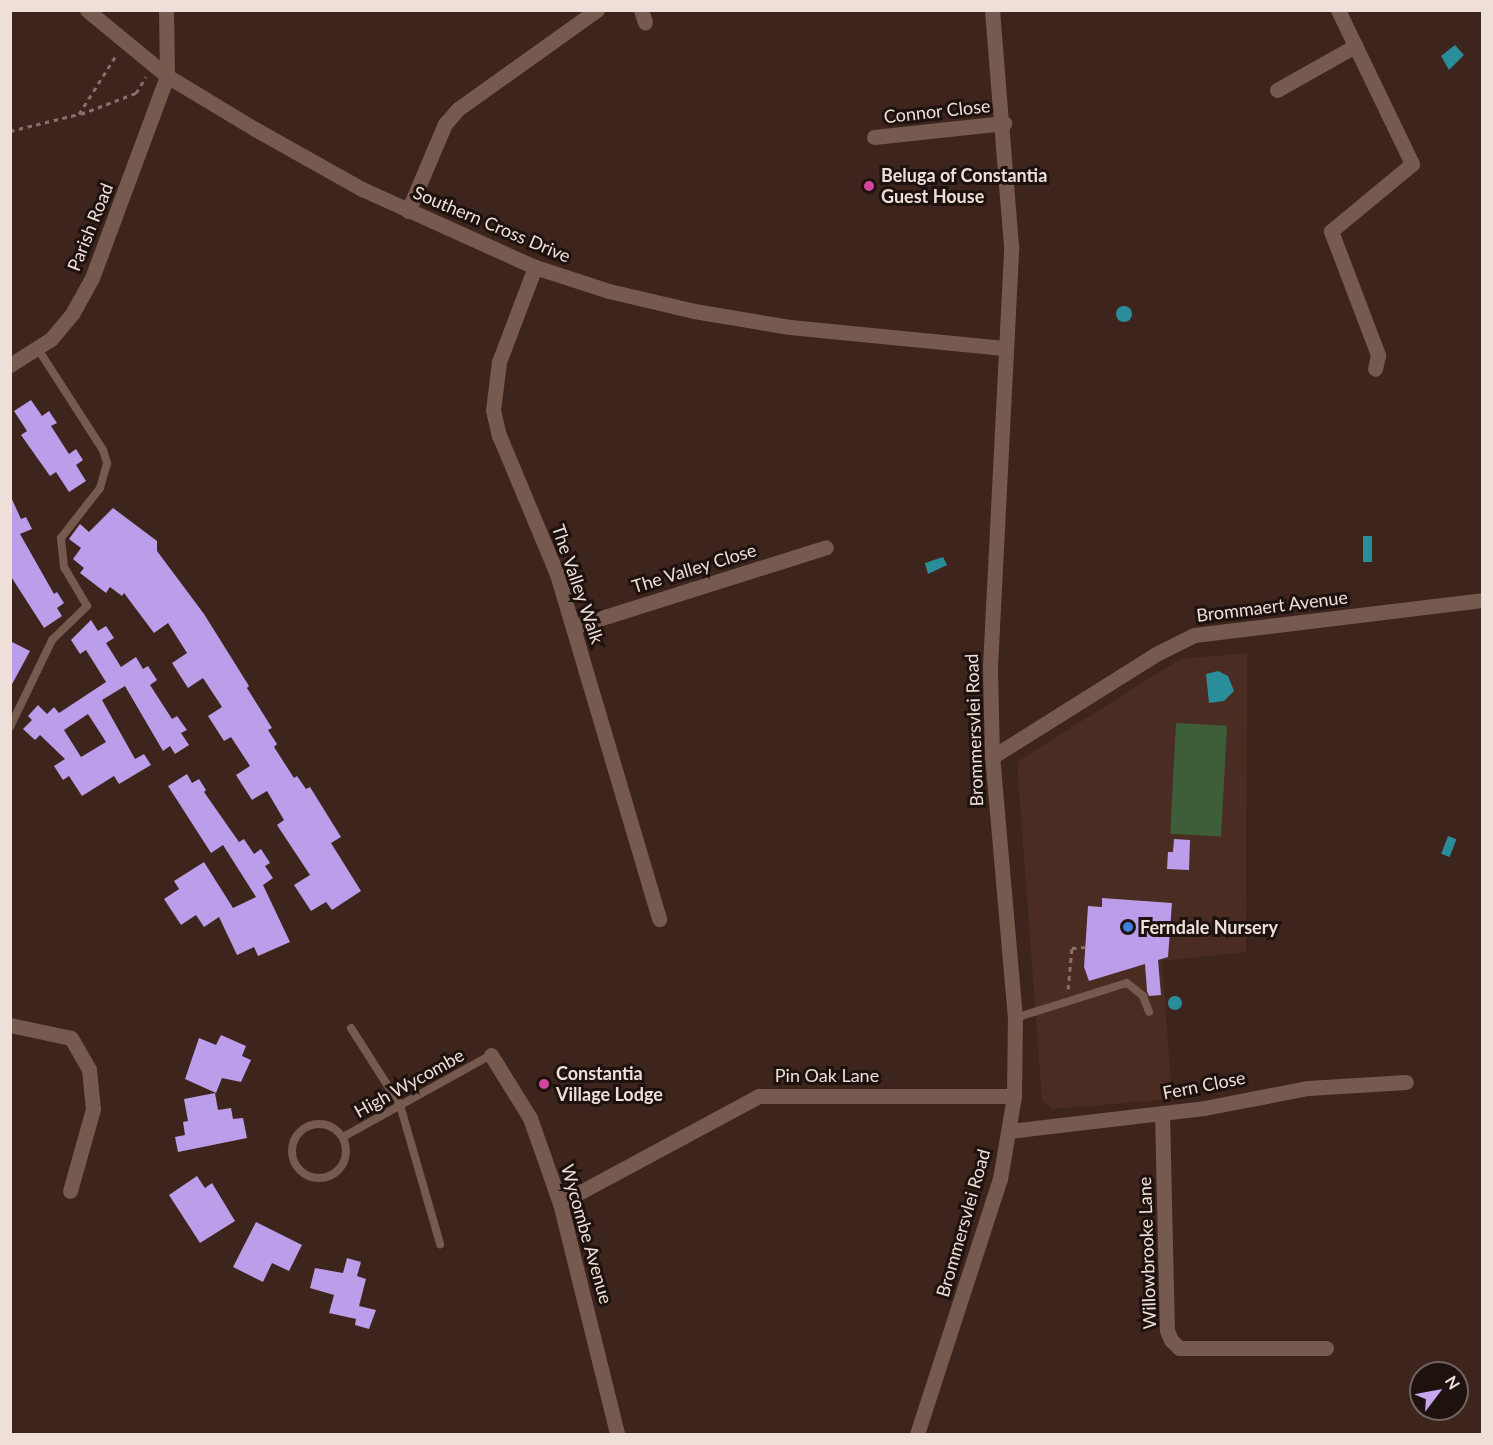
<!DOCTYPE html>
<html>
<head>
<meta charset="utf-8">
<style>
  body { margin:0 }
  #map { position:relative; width:1493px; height:1445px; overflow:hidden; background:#3d251d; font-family:Lato,sans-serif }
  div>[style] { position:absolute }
  .built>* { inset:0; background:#4a2c22 }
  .green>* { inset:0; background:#3e5d39; transform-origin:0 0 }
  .water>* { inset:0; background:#2a8d9a; transform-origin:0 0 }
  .round { border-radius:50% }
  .building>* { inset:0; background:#bb9dea }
  .path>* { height:3px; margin-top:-1.5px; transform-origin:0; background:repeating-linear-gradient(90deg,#86716a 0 4.5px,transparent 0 9px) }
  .service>* { height:8px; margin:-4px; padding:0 4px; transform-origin:4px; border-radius:4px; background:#765a50 }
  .service>.ring { margin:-4px; padding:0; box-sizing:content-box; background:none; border:8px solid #765a50; border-radius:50% }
  .minor>* { height:15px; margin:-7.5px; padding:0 7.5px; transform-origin:7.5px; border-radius:7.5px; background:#765a50 }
  .tertiary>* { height:15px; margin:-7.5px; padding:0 7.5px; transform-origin:7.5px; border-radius:7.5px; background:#765a50 }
  .dots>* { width:16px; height:16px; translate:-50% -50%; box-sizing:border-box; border:3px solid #1d120e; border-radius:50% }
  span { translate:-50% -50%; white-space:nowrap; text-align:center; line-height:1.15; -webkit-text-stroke:6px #1d120e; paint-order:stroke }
  .street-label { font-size:18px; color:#efdfd9 }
  .poi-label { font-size:18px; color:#efdfd9; font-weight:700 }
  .left { translate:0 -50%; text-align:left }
  .frame { position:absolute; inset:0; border:12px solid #efdfd9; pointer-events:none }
  .north { position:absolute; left:1409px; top:1361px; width:60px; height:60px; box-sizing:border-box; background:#1d120e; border:2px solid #71645f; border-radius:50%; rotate:58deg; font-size:16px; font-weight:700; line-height:24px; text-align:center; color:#efdfd9 }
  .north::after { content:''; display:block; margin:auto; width:21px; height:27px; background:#c7a6ef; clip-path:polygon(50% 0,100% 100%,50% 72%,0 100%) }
</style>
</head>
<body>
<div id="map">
  <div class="built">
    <i style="clip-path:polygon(1247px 653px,1246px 952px,1162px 961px,1172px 1099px,1052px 1109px,1042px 1100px,1017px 762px,1180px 659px)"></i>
  </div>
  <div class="green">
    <i style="left:1176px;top:723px;width:51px;height:111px;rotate:3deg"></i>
  </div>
  <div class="water">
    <i style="clip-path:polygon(1455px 45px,1464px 55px,1449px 70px,1441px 56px)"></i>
    <i class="round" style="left:1116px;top:306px;width:16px;height:16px"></i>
    <i style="left:1363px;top:536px;width:9px;height:26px"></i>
    <i style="clip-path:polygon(943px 557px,947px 565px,928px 574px,925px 563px)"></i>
    <i style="clip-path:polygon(1218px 671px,1228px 676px,1234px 691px,1224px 701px,1209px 703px,1206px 674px)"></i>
    <i style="left:1448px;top:836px;width:9px;height:19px;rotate:21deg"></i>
    <i class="round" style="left:1168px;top:996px;width:14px;height:14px"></i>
  </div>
  <div class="building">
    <i style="clip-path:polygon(31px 400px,42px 416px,49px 411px,57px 423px,51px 426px,69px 454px,76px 449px,83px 460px,76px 465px,86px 481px,69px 492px,56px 472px,50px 476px,21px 435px,27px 431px,14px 411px)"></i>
    <i style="clip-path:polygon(10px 495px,21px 519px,26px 517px,32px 529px,20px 534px,54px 594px,57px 592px,64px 603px,57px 608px,62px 616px,44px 628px,10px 575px)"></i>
    <i style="clip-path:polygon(113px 508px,157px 541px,157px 551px,204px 614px,249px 686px,247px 688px,272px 728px,268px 730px,277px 744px,274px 747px,294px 778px,297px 776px,306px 789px,310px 787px,341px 837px,331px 843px,361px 891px,332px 910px,326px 902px,311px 911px,294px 885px,310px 875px,277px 825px,284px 820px,267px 791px,252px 800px,236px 775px,250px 766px,231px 737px,224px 741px,208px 716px,222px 707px,203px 678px,188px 688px,172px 663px,187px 653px,168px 623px,154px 633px,124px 593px,122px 596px,110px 587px,106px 593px,80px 573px,84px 568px,73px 559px,81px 548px,69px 539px,80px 524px,89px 532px)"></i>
    <i style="clip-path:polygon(evenodd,91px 620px,98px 631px,106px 626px,114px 638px,106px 643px,121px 667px,136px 657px,143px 669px,148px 666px,157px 680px,150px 685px,172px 719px,177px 716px,187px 730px,181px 733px,189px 745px,175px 754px,170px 746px,163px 751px,125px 686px,102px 700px,135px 759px,144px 754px,151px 765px,119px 784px,114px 776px,82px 796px,69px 776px,63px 780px,54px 766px,65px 759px,40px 735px,35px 740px,23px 729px,32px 720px,28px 716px,38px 705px,47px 714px,54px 707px,59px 713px,106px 682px,86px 650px,80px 654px,71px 640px,91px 620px,88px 714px,106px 742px,81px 757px,64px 730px,88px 714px)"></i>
    <i style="clip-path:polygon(10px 641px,30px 651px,10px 688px)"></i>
    <i style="clip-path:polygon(187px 774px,192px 783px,199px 779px,206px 790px,204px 792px,239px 842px,244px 839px,254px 854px,261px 849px,270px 863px,265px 866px,273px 878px,263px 885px,290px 942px,258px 956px,254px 947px,237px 955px,219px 917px,204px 927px,196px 915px,181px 925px,164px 899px,179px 889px,174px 881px,204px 862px,233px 908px,256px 897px,223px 845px,211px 853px,168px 786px)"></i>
    <i style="clip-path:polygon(1174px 839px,1190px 840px,1189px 870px,1167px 869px,1168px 852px,1173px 852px)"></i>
    <i style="clip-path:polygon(1102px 898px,1172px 903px,1168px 957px,1158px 960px,1161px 995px,1149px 996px,1147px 991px,1145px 964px,1089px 981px,1084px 967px,1088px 906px,1102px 907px)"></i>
    <i style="clip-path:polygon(221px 1035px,246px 1046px,242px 1056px,251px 1060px,241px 1082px,222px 1078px,216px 1093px,185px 1079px,199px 1038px,216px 1045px)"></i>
    <i style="clip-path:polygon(215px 1093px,218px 1110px,231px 1108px,233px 1119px,243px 1118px,247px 1138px,178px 1152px,175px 1137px,185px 1135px,183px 1122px,188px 1121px,184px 1099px)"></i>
    <i style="clip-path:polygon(197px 1176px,205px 1188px,212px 1183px,235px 1221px,200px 1243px,169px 1195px)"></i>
    <i style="clip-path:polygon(256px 1222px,302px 1245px,289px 1271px,272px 1263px,263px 1282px,233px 1267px)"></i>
    <i style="clip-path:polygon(347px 1258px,361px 1262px,357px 1276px,366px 1279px,359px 1306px,376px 1310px,369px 1329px,355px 1325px,356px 1319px,329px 1313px,334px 1295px,310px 1288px,315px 1268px,343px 1273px)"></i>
  </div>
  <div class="path">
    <i style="left:81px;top:114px;width:59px;rotate:-20.9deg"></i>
    <i style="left:136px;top:93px;width:19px;rotate:-58deg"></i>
    <i style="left:10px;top:131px;width:71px;rotate:-13.8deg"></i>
    <i style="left:79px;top:114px;width:71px;rotate:-57.7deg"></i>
    <i style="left:1068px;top:989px;width:41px;rotate:-84.4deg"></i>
    <i style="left:1072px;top:948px;width:13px;rotate:-4deg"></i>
  </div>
  <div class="service">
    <i style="left:10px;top:727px;width:97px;rotate:-64.2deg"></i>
    <i style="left:52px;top:640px;width:49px;rotate:-44.2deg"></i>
    <i style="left:87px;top:606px;width:45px;rotate:-120.5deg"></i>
    <i style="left:64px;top:567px;width:29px;rotate:-96deg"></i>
    <i style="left:61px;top:538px;width:63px;rotate:-52deg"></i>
    <i style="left:100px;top:488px;width:26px;rotate:-74deg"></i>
    <i style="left:107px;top:463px;width:14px;rotate:-107deg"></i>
    <i style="left:103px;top:450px;width:120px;rotate:-122.8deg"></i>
    <i style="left:1015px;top:1018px;width:117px;rotate:-17.4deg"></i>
    <i style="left:1127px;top:983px;width:21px;rotate:39deg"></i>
    <i style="left:1143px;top:996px;width:17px;rotate:69deg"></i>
    <i style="left:351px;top:1028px;width:91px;rotate:57.5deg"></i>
    <i style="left:400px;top:1105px;width:145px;rotate:73.9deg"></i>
    <i class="ring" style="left:292px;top:1124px;width:46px;height:46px"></i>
    <i style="left:343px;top:1137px;width:169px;rotate:-29deg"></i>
  </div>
  <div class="minor">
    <i style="left:166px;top:10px;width:66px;rotate:89.1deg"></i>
    <i style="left:641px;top:10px;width:13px;rotate:72deg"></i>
    <i style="left:1338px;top:10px;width:171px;rotate:64.3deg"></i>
    <i style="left:1412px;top:164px;width:105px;rotate:140.4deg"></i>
    <i style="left:1331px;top:231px;width:133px;rotate:69.2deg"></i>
    <i style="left:1378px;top:355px;width:14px;rotate:102deg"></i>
    <i style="left:1277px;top:90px;width:90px;rotate:-29.4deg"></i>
    <i style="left:874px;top:137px;width:131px;rotate:-6.1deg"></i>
    <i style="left:408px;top:211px;width:95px;rotate:-67deg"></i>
    <i style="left:445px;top:124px;width:20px;rotate:-49deg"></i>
    <i style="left:458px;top:109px;width:171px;rotate:-35.5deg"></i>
    <i style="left:535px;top:267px;width:102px;rotate:110.8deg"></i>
    <i style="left:499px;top:362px;width:48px;rotate:97.1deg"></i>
    <i style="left:493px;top:410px;width:26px;rotate:77deg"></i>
    <i style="left:499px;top:435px;width:151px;rotate:67.4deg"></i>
    <i style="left:557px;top:574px;width:360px;rotate:73.5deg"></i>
    <i style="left:573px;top:627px;width:265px;rotate:-17.5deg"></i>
    <i style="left:992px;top:757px;width:194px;rotate:-32.1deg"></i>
    <i style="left:1156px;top:654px;width:42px;rotate:-26.6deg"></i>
    <i style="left:1194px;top:635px;width:290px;rotate:-6.9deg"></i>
    <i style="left:10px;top:1025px;width:62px;rotate:12deg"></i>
    <i style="left:71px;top:1038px;width:36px;rotate:60deg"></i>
    <i style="left:89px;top:1069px;width:40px;rotate:84.3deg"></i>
    <i style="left:93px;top:1109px;width:85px;rotate:105.7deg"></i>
    <i style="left:491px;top:1055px;width:74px;rotate:58.2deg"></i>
    <i style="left:530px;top:1118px;width:90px;rotate:70.6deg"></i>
    <i style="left:560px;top:1203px;width:238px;rotate:76.1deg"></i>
    <i style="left:1162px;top:1113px;width:217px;rotate:88.7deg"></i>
    <i style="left:1167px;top:1330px;width:11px;rotate:68deg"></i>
    <i style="left:1171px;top:1340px;width:11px;rotate:45deg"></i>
    <i style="left:1179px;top:1348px;width:147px"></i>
    <i style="left:1009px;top:1131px;width:196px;rotate:-6.7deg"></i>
    <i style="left:1204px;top:1108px;width:106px;rotate:-10.9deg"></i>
    <i style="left:1308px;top:1088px;width:98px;rotate:-3.5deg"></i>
    <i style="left:560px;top:1203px;width:226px;rotate:-28.3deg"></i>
    <i style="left:759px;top:1096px;width:255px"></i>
  </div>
  <div class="tertiary">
    <i style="left:87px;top:10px;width:104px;rotate:39.5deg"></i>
    <i style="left:167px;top:76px;width:103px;rotate:31.1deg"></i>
    <i style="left:255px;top:129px;width:123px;rotate:29.3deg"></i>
    <i style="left:362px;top:189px;width:190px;rotate:24.3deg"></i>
    <i style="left:535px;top:267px;width:78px;rotate:18deg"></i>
    <i style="left:609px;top:291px;width:87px;rotate:13.2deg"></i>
    <i style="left:694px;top:311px;width:97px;rotate:9.5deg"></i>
    <i style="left:790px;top:327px;width:215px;rotate:5.6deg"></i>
    <i style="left:10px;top:365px;width:49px;rotate:-32.4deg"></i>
    <i style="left:51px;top:339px;width:33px;rotate:-50deg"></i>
    <i style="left:72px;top:314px;width:41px;rotate:-60.9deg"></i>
    <i style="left:92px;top:278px;width:215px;rotate:-69.6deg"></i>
    <i style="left:917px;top:1434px;width:268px;rotate:-72deg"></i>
    <i style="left:1000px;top:1179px;width:84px;rotate:-80.4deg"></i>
    <i style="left:1014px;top:1096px;width:78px;rotate:-89.3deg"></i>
    <i style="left:1015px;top:1018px;width:262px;rotate:-95deg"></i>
    <i style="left:992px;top:757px;width:90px;rotate:-91.3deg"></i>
    <i style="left:990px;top:667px;width:422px;rotate:-87.1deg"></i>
    <i style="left:1011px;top:246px;width:237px;rotate:-94.6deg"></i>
  </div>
  <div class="dots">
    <i style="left:869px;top:186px;background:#d1479c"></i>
    <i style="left:1128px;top:927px;background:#3f7fe0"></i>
    <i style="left:544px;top:1084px;background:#d1479c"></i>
  </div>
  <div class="street-label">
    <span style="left:937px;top:111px;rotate:-6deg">Connor Close</span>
    <span style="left:492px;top:224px;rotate:23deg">Southern Cross Drive</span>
    <span style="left:90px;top:227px;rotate:-68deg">Parish Road</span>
    <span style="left:694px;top:568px;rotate:-17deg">The Valley Close</span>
    <span style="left:578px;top:584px;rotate:71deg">The Valley Walk</span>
    <span style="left:1272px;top:606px;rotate:-7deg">Brommaert Avenue</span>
    <span style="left:974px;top:730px;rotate:-92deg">Brommersvlei Road</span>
    <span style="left:827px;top:1075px">Pin Oak Lane</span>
    <span style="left:409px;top:1083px;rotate:-29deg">High Wycombe</span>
    <span style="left:1204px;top:1085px;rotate:-11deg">Fern Close</span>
    <span style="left:963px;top:1223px;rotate:-74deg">Brommersvlei Road</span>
    <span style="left:587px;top:1234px;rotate:74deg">Wycombe Avenue</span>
    <span style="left:1147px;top:1253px;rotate:-92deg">Willowbrooke Lane</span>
  </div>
  <div class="poi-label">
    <span class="left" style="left:881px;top:186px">Beluga of Constantia<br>Guest House</span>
    <span class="left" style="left:1140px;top:927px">Ferndale Nursery</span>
    <span class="left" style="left:556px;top:1084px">Constantia<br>Village Lodge</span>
  </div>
  <div class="frame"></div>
  <div class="north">N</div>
</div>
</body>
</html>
